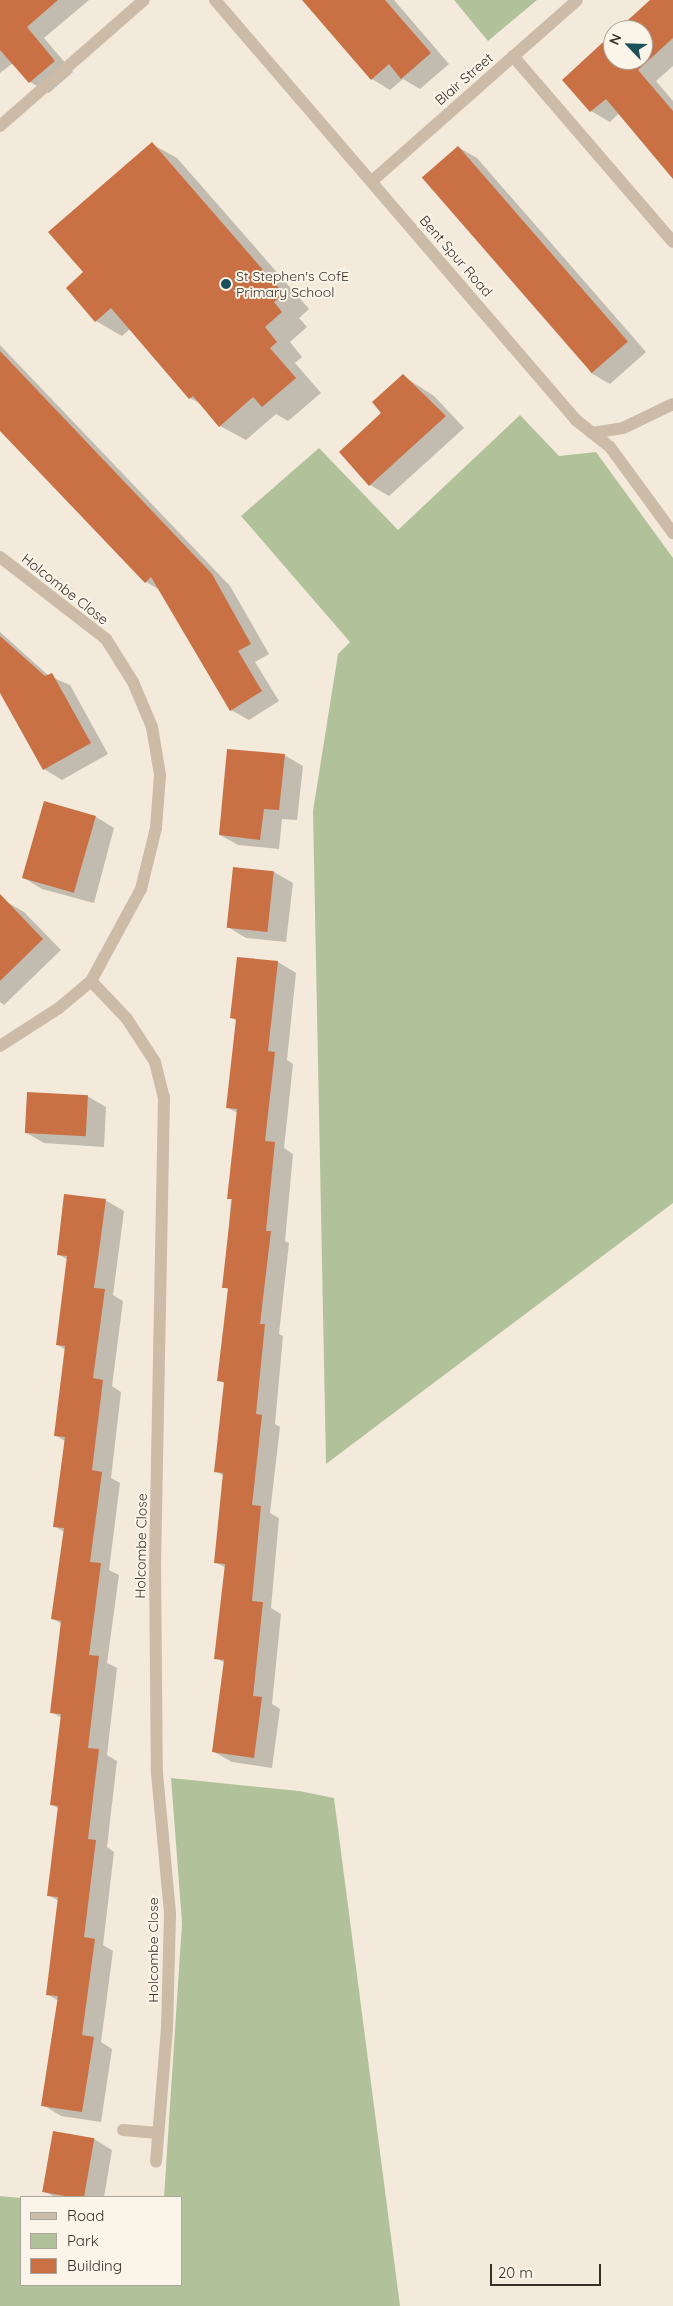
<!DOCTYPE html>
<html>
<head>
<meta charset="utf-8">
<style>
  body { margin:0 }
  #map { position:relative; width:673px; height:2306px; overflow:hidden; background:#f3eadc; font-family:Quicksand,sans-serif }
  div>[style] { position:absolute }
  .green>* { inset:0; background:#b1c29b }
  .shadow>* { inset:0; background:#0003 }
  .building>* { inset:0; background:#c97144; transform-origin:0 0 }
  .lane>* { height:12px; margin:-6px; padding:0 6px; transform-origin:6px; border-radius:6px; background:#cbbba7 }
  .street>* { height:12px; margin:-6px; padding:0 6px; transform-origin:6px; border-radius:6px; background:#cbbba7 }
  .dots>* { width:14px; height:14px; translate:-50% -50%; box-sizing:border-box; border:2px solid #faf4e9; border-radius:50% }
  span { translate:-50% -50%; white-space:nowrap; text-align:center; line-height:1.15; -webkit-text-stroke:4px #faf4e9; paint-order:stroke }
  .street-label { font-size:14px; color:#382e28 }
  .poi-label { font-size:14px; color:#382e28 }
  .left { translate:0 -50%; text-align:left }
  .legend { position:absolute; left:20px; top:2196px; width:162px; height:90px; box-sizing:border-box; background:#faf4e9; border:1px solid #aca59c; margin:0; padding:6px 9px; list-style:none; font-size:15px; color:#382e28 }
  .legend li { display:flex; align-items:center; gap:10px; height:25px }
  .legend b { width:25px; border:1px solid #aca59c }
  .north { position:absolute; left:603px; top:20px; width:50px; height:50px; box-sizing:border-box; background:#faf4e9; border:1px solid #aca59c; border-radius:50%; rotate:294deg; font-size:14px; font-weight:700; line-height:20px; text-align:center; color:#382e28 }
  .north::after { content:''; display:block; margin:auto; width:18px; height:22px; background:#1c505a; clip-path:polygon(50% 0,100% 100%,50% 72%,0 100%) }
  .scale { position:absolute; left:490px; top:2264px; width:111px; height:22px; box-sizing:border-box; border:2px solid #382e28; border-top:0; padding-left:6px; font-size:15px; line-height:18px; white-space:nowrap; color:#382e28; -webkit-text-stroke:4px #faf4e9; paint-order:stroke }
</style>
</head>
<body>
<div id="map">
  <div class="green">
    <i style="clip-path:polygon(454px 0,537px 0,488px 41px)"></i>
    <i style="clip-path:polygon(520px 415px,559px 456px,596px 452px,673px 558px,673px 1203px,326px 1464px,313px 811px,338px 654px,350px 642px,241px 516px,319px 448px,398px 530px)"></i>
    <i style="clip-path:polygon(171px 1778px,299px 1791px,334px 1798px,400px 2306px,0 2306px,0 2196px,21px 2198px,21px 2285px,181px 2285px,181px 2197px,164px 2197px,182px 1923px)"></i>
  </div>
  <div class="shadow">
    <i style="clip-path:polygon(0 0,89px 0,44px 38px,73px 72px,49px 93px,30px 82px,13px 63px,0 73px)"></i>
    <i style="clip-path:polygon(304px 0,394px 0,449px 64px,420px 89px,403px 79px,390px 90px,372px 79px)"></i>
    <i style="clip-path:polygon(652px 0,673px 0,673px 66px,656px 81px,673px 101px,673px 177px,619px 113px,610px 122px,591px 111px,613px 35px,613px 60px,643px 60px,643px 30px,619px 30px)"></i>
    <i style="clip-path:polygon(152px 144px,177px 158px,309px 309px,299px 318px,307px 327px,290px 342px,302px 357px,295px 363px,321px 393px,288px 421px,276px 414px,246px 440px,220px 426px,201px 404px,190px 398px,130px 329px,122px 336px,96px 321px,67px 288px,85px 273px)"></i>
    <i style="clip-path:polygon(458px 147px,477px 158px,646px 352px,610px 384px,591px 373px)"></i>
    <i style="clip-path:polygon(0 345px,230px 586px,269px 654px,255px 662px,279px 701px,249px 720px,231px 710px,160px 590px,146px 582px,0 429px)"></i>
    <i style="clip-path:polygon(403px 376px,434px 396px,464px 428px,389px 496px,370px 485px,383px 413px)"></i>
    <i style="clip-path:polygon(0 632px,49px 676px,70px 685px,108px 754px,62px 780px,44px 769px,0 690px)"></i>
    <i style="clip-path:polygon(284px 755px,303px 766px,297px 820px,282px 819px,279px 849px,238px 845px,220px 835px)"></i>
    <i style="clip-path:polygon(45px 802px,96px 817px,114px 828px,94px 903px,42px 889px,24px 878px)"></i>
    <i style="clip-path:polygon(234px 868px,274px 872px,293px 883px,286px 942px,246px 938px,228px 927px)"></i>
    <i style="clip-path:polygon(5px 901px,24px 912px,61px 950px,4px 1005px,0 1002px,0 906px)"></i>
    <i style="clip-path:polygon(238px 959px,278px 962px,296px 973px,287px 1060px,293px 1064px,284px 1148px,293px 1154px,285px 1241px,289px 1243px,279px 1334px,283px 1336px,275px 1424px,280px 1427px,270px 1513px,279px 1518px,271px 1608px,281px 1614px,272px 1704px,280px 1709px,272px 1768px,232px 1762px,214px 1752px,225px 1663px,216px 1658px,226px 1568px,215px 1562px,224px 1476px,215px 1471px,225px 1384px,219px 1380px,229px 1290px,224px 1287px,238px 1113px,228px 1108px,237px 1021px,232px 1018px)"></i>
    <i style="clip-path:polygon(87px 1096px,106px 1107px,104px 1147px,44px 1143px,25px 1132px)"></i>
    <i style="clip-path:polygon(105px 1200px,124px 1211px,113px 1295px,123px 1301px,112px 1386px,121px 1392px,111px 1478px,120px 1483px,109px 1570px,119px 1575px,107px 1663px,117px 1668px,107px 1755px,117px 1761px,107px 1847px,114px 1852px,103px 1945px,113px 1951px,101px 2042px,112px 2049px,101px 2122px,61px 2116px,43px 2105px,59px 2001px,47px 1994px,59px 1901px,48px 1895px,59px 1809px,51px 1804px,62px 1718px,51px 1712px,62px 1624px,53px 1619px,64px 1532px,54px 1526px,65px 1441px,55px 1435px,66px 1350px,58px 1345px,68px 1260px,58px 1254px)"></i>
    <i style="clip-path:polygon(94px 2139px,112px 2150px,104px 2197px,55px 2197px,44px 2191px)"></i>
  </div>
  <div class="building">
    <i style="clip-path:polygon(0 0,58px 0,27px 27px,55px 61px,29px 83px,0 50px)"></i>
    <i style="clip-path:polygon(302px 0,385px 0,431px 53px,401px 79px,389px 64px,371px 80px)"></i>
    <i style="clip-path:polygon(650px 0,673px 0,673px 38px,638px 70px,673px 111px,673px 179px,606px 99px,590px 112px,562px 80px,613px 33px,613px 60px,643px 60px,643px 30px,617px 30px)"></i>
    <i style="clip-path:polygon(152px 142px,284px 294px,274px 302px,282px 312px,265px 327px,277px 342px,270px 348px,296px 378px,262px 407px,253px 397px,219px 427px,193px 396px,189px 399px,111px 308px,95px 322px,66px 288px,83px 272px,48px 232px)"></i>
    <i style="left:458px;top:146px;width:259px;height:48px;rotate:49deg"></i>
    <i style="clip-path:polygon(0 351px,212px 574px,251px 644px,238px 651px,262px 691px,230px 711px,151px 577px,145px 583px,0 431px)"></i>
    <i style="clip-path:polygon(403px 374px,446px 416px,369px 486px,339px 452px,381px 413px,372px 402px)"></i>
    <i style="clip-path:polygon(0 636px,45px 676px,52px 673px,91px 743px,43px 770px,0 693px)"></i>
    <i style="clip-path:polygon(227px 749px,285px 754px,279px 810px,264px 809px,260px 840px,219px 835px)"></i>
    <i style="left:44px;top:801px;width:54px;height:80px;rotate:16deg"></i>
    <i style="left:233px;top:867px;width:41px;height:61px;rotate:6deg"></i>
    <i style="clip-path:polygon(0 894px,43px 939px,0 981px)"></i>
    <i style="clip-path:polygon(237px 957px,278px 961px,268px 1051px,275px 1052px,265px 1141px,275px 1142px,266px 1231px,271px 1231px,260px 1324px,265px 1324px,256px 1414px,262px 1415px,252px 1505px,261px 1506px,252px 1601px,263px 1602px,253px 1696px,262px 1697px,254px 1758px,212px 1752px,224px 1660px,214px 1659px,225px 1564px,214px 1563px,223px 1473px,214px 1472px,224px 1382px,217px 1381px,228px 1288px,222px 1288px,232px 1199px,227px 1199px,237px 1109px,226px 1108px,236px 1019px,230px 1018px)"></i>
    <i style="left:27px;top:1092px;width:61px;height:41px;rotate:3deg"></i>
    <i style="clip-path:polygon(64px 1194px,106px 1199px,94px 1288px,105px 1289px,93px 1378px,103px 1380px,92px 1470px,102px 1472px,90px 1562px,101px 1563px,89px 1655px,99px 1656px,88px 1748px,99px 1749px,88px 1839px,96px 1840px,84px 1937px,95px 1939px,82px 2035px,94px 2037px,82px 2112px,41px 2106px,58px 1996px,46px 1995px,58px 1897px,47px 1896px,58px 1806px,50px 1805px,61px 1714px,50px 1713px,61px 1621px,51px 1619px,64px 1528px,53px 1527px,65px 1437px,54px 1436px,65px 1346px,56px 1345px,67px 1256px,57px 1255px)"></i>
    <i style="left:53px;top:2131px;width:42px;height:62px;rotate:10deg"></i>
  </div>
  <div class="lane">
    <i style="left:513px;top:56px;width:245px;rotate:49.3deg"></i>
    <i style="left:0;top:126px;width:191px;rotate:-41.2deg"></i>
    <i style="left:592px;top:433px;width:31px;rotate:-9deg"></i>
    <i style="left:623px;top:428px;width:55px;rotate:-25.6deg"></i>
    <i style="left:610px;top:447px;width:107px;rotate:53.8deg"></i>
  </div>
  <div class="street">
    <i style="left:215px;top:0;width:554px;rotate:49.32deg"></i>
    <i style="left:576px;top:420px;width:43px;rotate:38.5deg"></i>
    <i style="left:372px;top:181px;width:273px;rotate:-41.4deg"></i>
    <i style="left:0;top:557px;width:134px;rotate:37.7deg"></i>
    <i style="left:106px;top:639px;width:51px;rotate:57.9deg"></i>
    <i style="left:133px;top:682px;width:49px;rotate:67.1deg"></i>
    <i style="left:152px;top:727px;width:49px;rotate:80.5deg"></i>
    <i style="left:160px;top:775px;width:53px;rotate:94.3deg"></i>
    <i style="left:156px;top:828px;width:63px;rotate:103.8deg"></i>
    <i style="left:141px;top:889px;width:105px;rotate:118.5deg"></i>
    <i style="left:91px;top:981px;width:52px;rotate:46.5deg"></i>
    <i style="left:127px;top:1019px;width:51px;rotate:56.9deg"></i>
    <i style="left:155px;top:1062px;width:36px;rotate:76deg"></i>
    <i style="left:164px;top:1097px;width:464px;rotate:91.1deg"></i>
    <i style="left:155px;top:1561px;width:212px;rotate:89.5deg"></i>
    <i style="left:157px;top:1773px;width:142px;rotate:84.7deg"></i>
    <i style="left:170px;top:1914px;width:114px;rotate:91.5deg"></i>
    <i style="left:167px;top:2028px;width:134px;rotate:94.7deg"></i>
    <i style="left:0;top:1046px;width:70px;rotate:-32.8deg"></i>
    <i style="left:59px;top:1008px;width:42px;rotate:-40.2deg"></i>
    <i style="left:123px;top:2130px;width:35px;rotate:5deg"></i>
  </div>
  <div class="dots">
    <i style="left:226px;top:284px;background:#1c505a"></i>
  </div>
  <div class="street-label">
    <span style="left:464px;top:79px;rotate:-41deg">Blair Street</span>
    <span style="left:456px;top:256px;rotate:49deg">Bent Spur Road</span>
    <span style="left:65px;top:589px;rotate:38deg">Holcombe Close</span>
    <span style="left:141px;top:1546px;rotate:-89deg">Holcombe Close</span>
    <span style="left:153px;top:1950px;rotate:-90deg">Holcombe Close</span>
  </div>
  <div class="poi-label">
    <span class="left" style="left:236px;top:284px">St Stephen's CofE<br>Primary School</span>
  </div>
  <ul class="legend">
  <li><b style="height:6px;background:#cbbba7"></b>Road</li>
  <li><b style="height:14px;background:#b1c29b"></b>Park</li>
  <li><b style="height:14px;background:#c97144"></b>Building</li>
  </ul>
  <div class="north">N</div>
  <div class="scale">20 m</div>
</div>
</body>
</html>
